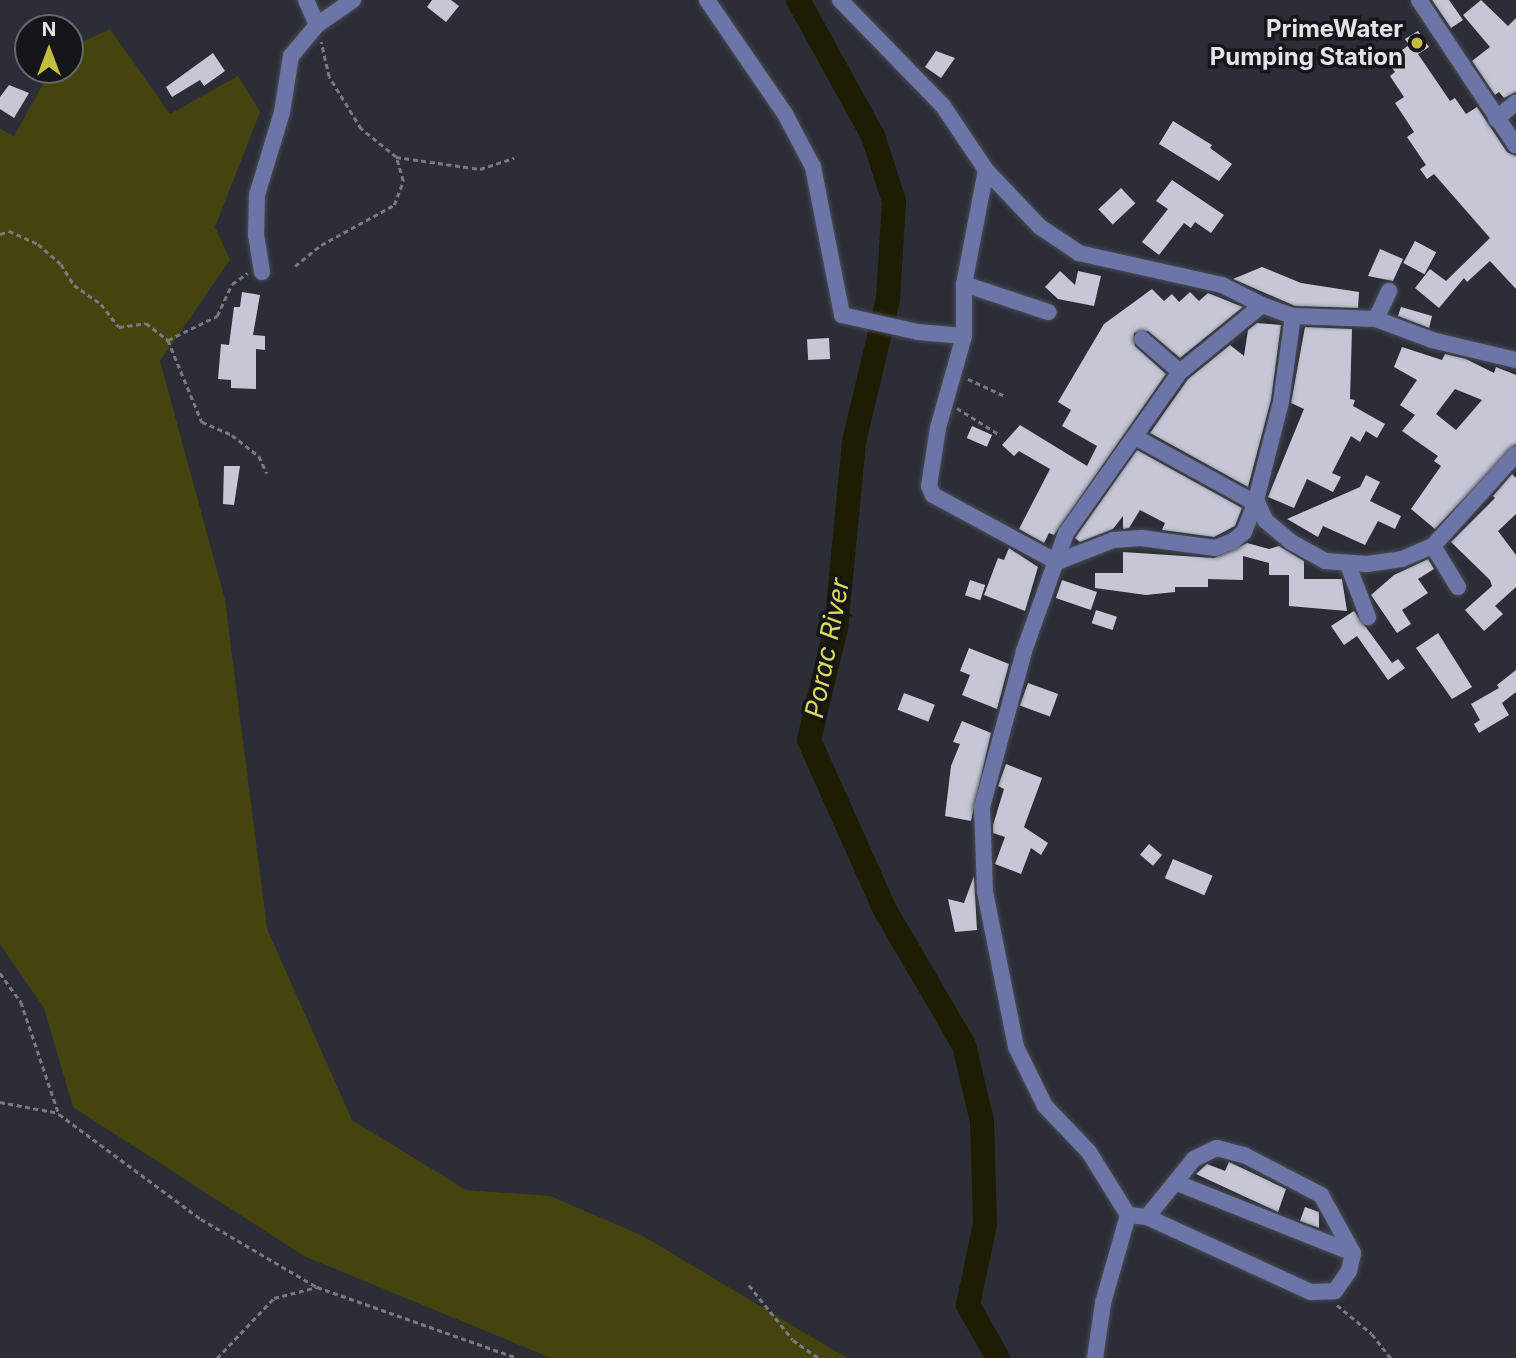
<!DOCTYPE html>
<html>
<head>
<meta charset="utf-8">
<style>
  body { margin:0 }
  #map { position:relative; width:1516px; height:1358px; overflow:hidden; background:#2c2e37; font-family:Inter,sans-serif }
  div>[style] { position:absolute }
  .green>* { inset:0; background:#46440e }
  .river>* { height:24px; margin:-12px; padding:0 12px; transform-origin:12px; border-radius:12px; background:#1e1c01 }
  .building>* { inset:0; background:#c5c8d4; transform-origin:0 0 }
  .path>* { height:2.5px; margin-top:-1.25px; transform-origin:0; background:repeating-linear-gradient(90deg,#787981 0 5px,transparent 0 8.5px) }
  .roads { filter:drop-shadow(0 0 2px #494b54) drop-shadow(0 0 2px #494b54) }
  .minor>* { height:16px; margin:-8px; padding:0 8px; transform-origin:8px; border-radius:8px; background:#6c75a7 }
  .dots>* { width:19px; height:19px; translate:-50% -50%; box-sizing:border-box; border:4px solid #15161a; border-radius:50% }
  span { translate:-50% -50%; white-space:nowrap; text-align:center; line-height:1.15; -webkit-text-stroke:7px #15161a; paint-order:stroke }
  .poi-label { font-size:24px; color:#e3e4ea; font-weight:700 }
  .right { translate:-100% -50%; text-align:right }
  .water-label { font-size:26px; color:#ded85c; font-style:italic }
  .north { position:absolute; left:14px; top:14px; width:70px; height:70px; box-sizing:border-box; background:#15161a; border:2px solid #67686d; border-radius:50%; rotate:0deg; font-size:19px; font-weight:700; line-height:28px; text-align:center; color:#e3e4ea }
  .north::after { content:''; display:block; margin:auto; width:24px; height:32px; background:#c3bd3f; clip-path:polygon(50% 0,100% 100%,50% 72%,0 100%) }
</style>
</head>
<body>
<div id="map">
  <div class="green">
    <i style="clip-path:polygon(110px 29px,170px 114px,238px 76px,260px 112px,215px 227px,230px 260px,160px 361px,225px 600px,267px 929px,352px 1120px,466px 1190px,550px 1196px,643px 1236px,847px 1358px,551px 1358px,304px 1256px,73px 1107px,44px 1008px,0 944px,0 129px,14px 136px,51px 70px,70px 70px,70px 48px)"></i>
  </div>
  <div class="river">
    <i style="left:798px;top:0;width:155px;rotate:61.1deg"></i>
    <i style="left:873px;top:136px;width:68px;rotate:72.1deg"></i>
    <i style="left:894px;top:201px;width:98px;rotate:93.5deg"></i>
    <i style="left:888px;top:299px;width:147px;rotate:103.4deg"></i>
    <i style="left:854px;top:442px;width:187px;rotate:95.5deg"></i>
    <i style="left:836px;top:628px;width:115px;rotate:103.6deg"></i>
    <i style="left:809px;top:740px;width:186px;rotate:65.9deg"></i>
    <i style="left:885px;top:910px;width:156px;rotate:59.7deg"></i>
    <i style="left:964px;top:1045px;width:78px;rotate:76.7deg"></i>
    <i style="left:982px;top:1121px;width:103px;rotate:88.3deg"></i>
    <i style="left:985px;top:1224px;width:83px;rotate:101.9deg"></i>
    <i style="left:968px;top:1305px;width:61px;rotate:60.5deg"></i>
  </div>
  <div class="building">
    <i style="clip-path:polygon(432px 0,451px 0,459px 6px,446px 22px,427px 7px)"></i>
    <i style="clip-path:polygon(1432px 0,1449px 0,1463px 20px,1451px 28px)"></i>
    <i style="clip-path:polygon(1481px 0,1508px 26px,1516px 18px,1516px 92px,1504px 98px,1499px 92px,1495px 95px,1472px 61px,1490px 47px,1463px 15px)"></i>
    <i style="clip-path:polygon(1418px 31px,1429px 47px,1418px 54px,1450px 101px,1455px 98px,1466px 114px,1477px 107px,1507px 152px,1516px 156px,1516px 289px,1490px 261px,1467px 282px,1464px 278px,1439px 308px,1415px 288px,1430px 269px,1446px 281px,1490px 238px,1434px 174px,1427px 179px,1420px 169px,1426px 165px,1407px 137px,1414px 132px,1395px 103px,1404px 97px,1390px 76px,1395px 72px,1387px 61px,1409px 45px,1405px 39px)"></i>
    <i style="clip-path:polygon(936px 51px,955px 58px,941px 78px,925px 67px)"></i>
    <i style="clip-path:polygon(213px 53px,225px 71px,204px 86px,200px 80px,172px 97px,166px 87px)"></i>
    <i style="clip-path:polygon(9px 85px,29px 93px,14px 118px,0 109px,0 97px)"></i>
    <i style="clip-path:polygon(1173px 121px,1212px 145px,1210px 148px,1232px 164px,1219px 181px,1159px 144px)"></i>
    <i style="clip-path:polygon(1172px 180px,1224px 215px,1211px 233px,1195px 222px,1191px 228px,1184px 223px,1159px 255px,1142px 242px,1168px 209px,1156px 201px)"></i>
    <i style="left:1121px;top:188px;width:21px;height:31px;rotate:47deg"></i>
    <i style="left:1415px;top:241px;width:24px;height:25px;rotate:28deg"></i>
    <i style="clip-path:polygon(1380px 249px,1403px 259px,1393px 281px,1368px 276px)"></i>
    <i style="clip-path:polygon(1262px 267px,1301px 283px,1359px 292px,1358px 308px,1295px 306px,1233px 279px)"></i>
    <i style="clip-path:polygon(1060px 271px,1075px 285px,1078px 271px,1101px 276px,1094px 306px,1058px 299px,1045px 287px)"></i>
    <i style="clip-path:polygon(1152px 289px,1164px 301px,1172px 294px,1179px 302px,1190px 292px,1199px 301px,1208px 293px,1243px 307px,1180px 358px,1148px 331px,1134px 333px,1135px 346px,1166px 374px,1054px 535px,1049px 533px,1044px 543px,1019px 529px,1050px 469px,1019px 451px,1014px 456px,1002px 445px,1020px 425px,1087px 466px,1097px 446px,1062px 426px,1071px 410px,1058px 402px,1104px 324px)"></i>
    <i style="clip-path:polygon(242px 292px,260px 295px,253px 335px,265px 336px,265px 350px,256px 349px,256px 389px,231px 388px,231px 380px,218px 379px,221px 344px,229px 345px,234px 307px,240px 307px)"></i>
    <i style="clip-path:polygon(1401px 307px,1432px 316px,1429px 328px,1398px 316px)"></i>
    <i style="clip-path:polygon(1257px 323px,1281px 325px,1271px 400px,1248px 487px,1150px 433px,1188px 379px,1230px 345px,1244px 356px,1248px 330px)"></i>
    <i style="clip-path:polygon(1305px 327px,1352px 329px,1350px 399px,1355px 400px,1353px 406px,1385px 424px,1377px 438px,1366px 431px,1360px 442px,1351px 436px,1332px 473px,1341px 477px,1333px 492px,1307px 479px,1294px 508px,1268px 497px,1304px 409px,1291px 403px)"></i>
    <i style="left:829px;top:338px;width:21px;height:22px;rotate:87deg"></i>
    <i style="clip-path:polygon(evenodd,1402px 347px,1442px 360px,1445px 354px,1466px 359px,1494px 373px,1496px 367px,1516px 375px,1516px 444px,1435px 529px,1411px 509px,1441px 466px,1434px 461px,1438px 456px,1402px 431px,1415px 415px,1400px 405px,1417px 380px,1394px 367px,1402px 347px,1455px 389px,1482px 400px,1456px 430px,1436px 414px,1455px 389px)"></i>
    <i style="left:972px;top:426px;width:22px;height:13px;rotate:24deg"></i>
    <i style="clip-path:polygon(1137px 450px,1242px 508px,1235px 526px,1214px 537px,1162px 530px,1165px 523px,1140px 510px,1129px 528px,1123px 529px,1123px 516px,1113px 529px,1080px 542px,1075px 538px)"></i>
    <i style="clip-path:polygon(224px 466px,240px 466px,234px 505px,223px 504px)"></i>
    <i style="clip-path:polygon(1512px 474px,1516px 478px,1516px 514px,1498px 531px,1516px 555px,1516px 587px,1495px 606px,1503px 614px,1484px 631px,1465px 610px,1492px 586px,1490px 580px,1451px 542px,1495px 498px,1493px 496px)"></i>
    <i style="clip-path:polygon(1366px 475px,1380px 482px,1370px 501px,1401px 516px,1395px 529px,1378px 521px,1365px 545px,1323px 526px,1318px 537px,1287px 519px,1360px 487px)"></i>
    <i style="clip-path:polygon(1247px 543px,1269px 549px,1279px 546px,1304px 561px,1304px 579px,1342px 579px,1347px 611px,1289px 606px,1289px 575px,1269px 575px,1269px 563px,1243px 556px,1243px 580px,1208px 579px,1208px 587px,1175px 587px,1175px 592px,1146px 595px,1095px 588px,1095px 573px,1123px 573px,1123px 552px,1214px 558px)"></i>
    <i style="clip-path:polygon(1009px 548px,1038px 567px,1025px 611px,984px 595px,998px 558px,1004px 560px)"></i>
    <i style="clip-path:polygon(1428px 559px,1434px 569px,1418px 579px,1428px 593px,1402px 610px,1411px 624px,1397px 633px,1371px 595px,1394px 575px)"></i>
    <i style="left:970px;top:580px;width:16px;height:16px;rotate:18deg"></i>
    <i style="left:1062px;top:580px;width:37px;height:19px;rotate:19deg"></i>
    <i style="left:1096px;top:610px;width:22px;height:14px;rotate:18deg"></i>
    <i style="clip-path:polygon(1354px 611px,1392px 663px,1398px 659px,1405px 668px,1388px 680px,1357px 636px,1344px 645px,1331px 626px)"></i>
    <i style="clip-path:polygon(1438px 633px,1472px 687px,1452px 699px,1416px 648px)"></i>
    <i style="clip-path:polygon(969px 648px,1009px 664px,997px 709px,962px 695px,970px 675px,960px 671px)"></i>
    <i style="clip-path:polygon(1516px 670px,1516px 692px,1502px 703px,1509px 715px,1479px 733px,1474px 724px,1480px 720px,1471px 704px,1499px 688px,1497px 685px)"></i>
    <i style="left:1028px;top:683px;width:32px;height:24px;rotate:20deg"></i>
    <i style="left:904px;top:693px;width:33px;height:18px;rotate:21deg"></i>
    <i style="clip-path:polygon(962px 721px,991px 733px,971px 821px,945px 816px,951px 766px,960px 744px,953px 742px)"></i>
    <i style="clip-path:polygon(1006px 764px,1042px 778px,1024px 827px,1048px 843px,1041px 855px,1031px 848px,1021px 874px,995px 864px,1005px 837px,993px 833px,993px 825px,1004px 789px,998px 786px)"></i>
    <i style="left:1149px;top:844px;width:17px;height:14px;rotate:40deg"></i>
    <i style="left:1173px;top:859px;width:43px;height:21px;rotate:23deg"></i>
    <i style="clip-path:polygon(974px 876px,977px 930px,955px 932px,948px 899px,964px 903px)"></i>
    <i style="clip-path:polygon(1229px 1162px,1286px 1189px,1278px 1212px,1196px 1174px,1207px 1164px,1225px 1171px)"></i>
    <i style="clip-path:polygon(1305px 1207px,1319px 1212px,1319px 1228px,1300px 1221px)"></i>
  </div>
  <div class="path">
    <i style="left:396px;top:157px;width:85px;rotate:8.1deg"></i>
    <i style="left:480px;top:169px;width:36px;rotate:-18deg"></i>
    <i style="left:0;top:234px;width:9px;rotate:-18deg"></i>
    <i style="left:9px;top:231px;width:32px;rotate:24deg"></i>
    <i style="left:38px;top:244px;width:30px;rotate:41deg"></i>
    <i style="left:61px;top:264px;width:25px;rotate:58deg"></i>
    <i style="left:74px;top:285px;width:33px;rotate:35deg"></i>
    <i style="left:101px;top:304px;width:29px;rotate:52deg"></i>
    <i style="left:119px;top:327px;width:27px;rotate:-8deg"></i>
    <i style="left:146px;top:323px;width:28px;rotate:38deg"></i>
    <i style="left:168px;top:340px;width:89px;rotate:67.5deg"></i>
    <i style="left:202px;top:422px;width:33px;rotate:23deg"></i>
    <i style="left:232px;top:435px;width:34px;rotate:38deg"></i>
    <i style="left:259px;top:456px;width:19px;rotate:65deg"></i>
    <i style="left:295px;top:266px;width:33px;rotate:-39deg"></i>
    <i style="left:321px;top:245px;width:83px;rotate:-28.7deg"></i>
    <i style="left:394px;top:205px;width:26px;rotate:-69deg"></i>
    <i style="left:403px;top:181px;width:25px;rotate:-106deg"></i>
    <i style="left:396px;top:157px;width:45px;rotate:-141.3deg"></i>
    <i style="left:361px;top:129px;width:61px;rotate:-121.6deg"></i>
    <i style="left:329px;top:77px;width:36px;rotate:-103deg"></i>
    <i style="left:168px;top:340px;width:55px;rotate:-26.1deg"></i>
    <i style="left:217px;top:316px;width:35px;rotate:-65deg"></i>
    <i style="left:232px;top:284px;width:19px;rotate:-35deg"></i>
    <i style="left:968px;top:379px;width:41px;rotate:24.7deg"></i>
    <i style="left:957px;top:408px;width:51px;rotate:32.1deg"></i>
    <i style="left:0;top:973px;width:36px;rotate:54deg"></i>
    <i style="left:21px;top:1002px;width:118px;rotate:71.3deg"></i>
    <i style="left:59px;top:1114px;width:177px;rotate:36.5deg"></i>
    <i style="left:201px;top:1219px;width:134px;rotate:30.4deg"></i>
    <i style="left:317px;top:1287px;width:213px;rotate:19.5deg"></i>
    <i style="left:0;top:1102px;width:60px;rotate:10.6deg"></i>
    <i style="left:749px;top:1285px;width:70px;rotate:51.3deg"></i>
    <i style="left:793px;top:1340px;width:32px;rotate:35deg"></i>
    <i style="left:1337px;top:1305px;width:45px;rotate:39.6deg"></i>
    <i style="left:1372px;top:1334px;width:31px;rotate:52deg"></i>
    <i style="left:217px;top:1358px;width:83px;rotate:-46.5deg"></i>
    <i style="left:274px;top:1298px;width:44px;rotate:-14.3deg"></i>
  </div>
  <div class="roads">
    <div class="minor">
      <i style="left:306px;top:0;width:27px;rotate:66deg"></i>
      <i style="left:707px;top:0;width:138px;rotate:55.6deg"></i>
      <i style="left:785px;top:114px;width:60px;rotate:62.2deg"></i>
      <i style="left:813px;top:167px;width:151px;rotate:78.9deg"></i>
      <i style="left:842px;top:315px;width:78px;rotate:12.6deg"></i>
      <i style="left:918px;top:332px;width:46px;rotate:5deg"></i>
      <i style="left:840px;top:0;width:148px;rotate:45.8deg"></i>
      <i style="left:943px;top:106px;width:77px;rotate:56.1deg"></i>
      <i style="left:1419px;top:0;width:175px;rotate:56.4deg"></i>
      <i style="left:1496px;top:119px;width:26px;rotate:-40deg"></i>
      <i style="left:262px;top:272px;width:36px;rotate:-99deg"></i>
      <i style="left:256px;top:236px;width:41px;rotate:-88.6deg"></i>
      <i style="left:257px;top:195px;width:87px;rotate:-73.2deg"></i>
      <i style="left:282px;top:112px;width:57px;rotate:-80.9deg"></i>
      <i style="left:291px;top:56px;width:40px;rotate:-50deg"></i>
      <i style="left:317px;top:25px;width:44px;rotate:-34.8deg"></i>
      <i style="left:964px;top:284px;width:89px;rotate:18.4deg"></i>
      <i style="left:1262px;top:305px;width:45px;rotate:-153.4deg"></i>
      <i style="left:1222px;top:285px;width:147px;rotate:-167.4deg"></i>
      <i style="left:1079px;top:253px;width:47px;rotate:-146.3deg"></i>
      <i style="left:1040px;top:227px;width:79px;rotate:-133.5deg"></i>
      <i style="left:986px;top:170px;width:116px;rotate:100.9deg"></i>
      <i style="left:964px;top:284px;width:52px;rotate:90deg"></i>
      <i style="left:964px;top:336px;width:96px;rotate:105.8deg"></i>
      <i style="left:938px;top:428px;width:59px;rotate:98.8deg"></i>
      <i style="left:929px;top:486px;width:10px;rotate:66deg"></i>
      <i style="left:933px;top:495px;width:141px;rotate:28.4deg"></i>
      <i style="left:1057px;top:562px;width:60px;rotate:-21.4deg"></i>
      <i style="left:1113px;top:540px;width:28px;rotate:-4deg"></i>
      <i style="left:1141px;top:538px;width:75px;rotate:7.7deg"></i>
      <i style="left:1215px;top:548px;width:19px;rotate:-21deg"></i>
      <i style="left:1233px;top:541px;width:14px;rotate:-39deg"></i>
      <i style="left:1244px;top:532px;width:34px;rotate:-69deg"></i>
      <i style="left:1256px;top:500px;width:101px;rotate:-75.7deg"></i>
      <i style="left:1281px;top:402px;width:87px;rotate:-82.1deg"></i>
      <i style="left:1376px;top:319px;width:31px;rotate:-65deg"></i>
      <i style="left:1142px;top:339px;width:50px;rotate:41deg"></i>
      <i style="left:1135px;top:437px;width:137px;rotate:28.8deg"></i>
      <i style="left:1256px;top:500px;width:23px;rotate:65deg"></i>
      <i style="left:1266px;top:521px;width:33px;rotate:40deg"></i>
      <i style="left:1291px;top:542px;width:39px;rotate:29deg"></i>
      <i style="left:1325px;top:561px;width:42px;rotate:4.1deg"></i>
      <i style="left:1367px;top:564px;width:35px;rotate:-8deg"></i>
      <i style="left:1402px;top:559px;width:34px;rotate:-23deg"></i>
      <i style="left:1348px;top:565px;width:56px;rotate:69deg"></i>
      <i style="left:1458px;top:587px;width:48px;rotate:-121.4deg"></i>
      <i style="left:1433px;top:546px;width:124px;rotate:-47.9deg"></i>
      <i style="left:1128px;top:1215px;width:19px;rotate:6deg"></i>
      <i style="left:1147px;top:1217px;width:180px;rotate:24.6deg"></i>
      <i style="left:1311px;top:1292px;width:24px;rotate:-2deg"></i>
      <i style="left:1335px;top:1291px;width:24px;rotate:-55deg"></i>
      <i style="left:1349px;top:1271px;width:18px;rotate:-77deg"></i>
      <i style="left:1353px;top:1253px;width:189px;rotate:-158.3deg"></i>
      <i style="left:1147px;top:1217px;width:75px;rotate:-51deg"></i>
      <i style="left:1194px;top:1159px;width:25px;rotate:-26deg"></i>
      <i style="left:1217px;top:1148px;width:28px;rotate:15deg"></i>
      <i style="left:1244px;top:1155px;width:87px;rotate:27.5deg"></i>
      <i style="left:1321px;top:1195px;width:66px;rotate:61.1deg"></i>
      <i style="left:1095px;top:1358px;width:56px;rotate:-81.7deg"></i>
      <i style="left:1103px;top:1303px;width:91px;rotate:-74.1deg"></i>
      <i style="left:1128px;top:1215px;width:74px;rotate:-121.8deg"></i>
      <i style="left:1089px;top:1152px;width:64px;rotate:-133.7deg"></i>
      <i style="left:1045px;top:1106px;width:66px;rotate:-116.2deg"></i>
      <i style="left:1016px;top:1047px;width:158px;rotate:-101.3deg"></i>
      <i style="left:985px;top:892px;width:85px;rotate:-92deg"></i>
      <i style="left:982px;top:807px;width:162px;rotate:-74.9deg"></i>
      <i style="left:1024px;top:651px;width:125px;rotate:-70.4deg"></i>
      <i style="left:1066px;top:533px;width:197px;rotate:-54.7deg"></i>
      <i style="left:1180px;top:372px;width:106px;rotate:-39.3deg"></i>
      <i style="left:1262px;top:305px;width:33px;rotate:20deg"></i>
      <i style="left:1293px;top:316px;width:83px;rotate:2.1deg"></i>
      <i style="left:1376px;top:319px;width:60px;rotate:20.6deg"></i>
      <i style="left:1432px;top:340px;width:86px;rotate:13.4deg"></i>
    </div>
  </div>
  <div class="dots">
    <i style="left:1417px;top:43px;background:#c3bd3f"></i>
  </div>
  <div class="poi-label">
    <span class="right" style="left:1403px;top:43px">PrimeWater<br>Pumping Station</span>
  </div>
  <div class="water-label">
    <span style="left:827px;top:648px;rotate:-79deg">Porac River</span>
  </div>
  <div class="north">N</div>
</div>
</body>
</html>
